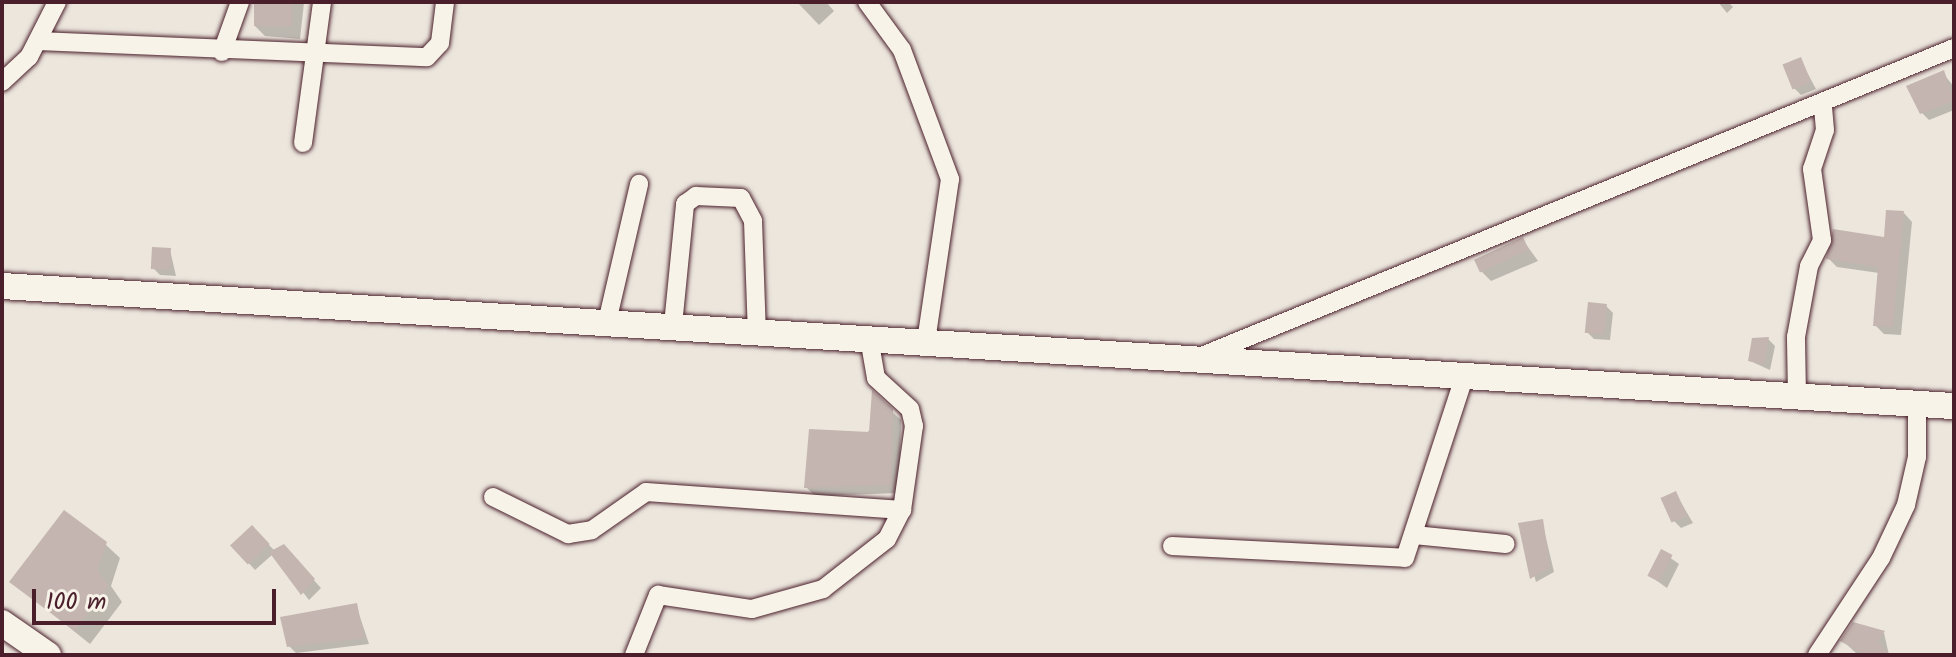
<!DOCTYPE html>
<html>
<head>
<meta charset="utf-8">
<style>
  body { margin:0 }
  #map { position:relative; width:1956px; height:657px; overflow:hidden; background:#ece6dd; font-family:Kalam,sans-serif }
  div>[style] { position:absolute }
  .shadow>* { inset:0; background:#0003 }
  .building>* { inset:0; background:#c4b5b0; transform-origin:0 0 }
  .roads { filter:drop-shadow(0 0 2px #4a1f2b) drop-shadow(0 0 2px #4a1f2b) }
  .street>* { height:18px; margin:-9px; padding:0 9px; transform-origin:9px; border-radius:9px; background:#f7f3e8 }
  .secondary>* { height:26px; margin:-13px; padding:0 13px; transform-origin:13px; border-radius:13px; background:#f7f3e8 }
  span { translate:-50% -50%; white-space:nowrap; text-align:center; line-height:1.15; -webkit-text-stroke:6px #f7f3e8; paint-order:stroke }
  .frame { position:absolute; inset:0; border:4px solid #4a1f2b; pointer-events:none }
  .scale { position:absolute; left:32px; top:589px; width:244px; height:36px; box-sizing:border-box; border:4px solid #4a1f2b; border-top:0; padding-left:10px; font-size:24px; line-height:28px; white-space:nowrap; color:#4a1f2b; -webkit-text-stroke:6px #f7f3e8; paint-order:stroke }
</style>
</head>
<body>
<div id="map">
  <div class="shadow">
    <i style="clip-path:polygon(256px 2px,319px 2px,304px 3px,300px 39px,265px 36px,254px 25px)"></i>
    <i style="clip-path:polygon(797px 2px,826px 2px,834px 11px,819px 25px)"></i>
    <i style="clip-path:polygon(1718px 2px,1728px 2px,1733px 7px,1727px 13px)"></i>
    <i style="clip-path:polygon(1800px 59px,1816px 89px,1801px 95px,1794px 88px)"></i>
    <i style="clip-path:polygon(1943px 73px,1954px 87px,1954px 110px,1929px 120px,1922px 113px)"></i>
    <i style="clip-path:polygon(1904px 213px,1912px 222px,1901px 335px,1884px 334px,1875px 325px,1879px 273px,1837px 267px,1828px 258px,1885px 239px)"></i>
    <i style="clip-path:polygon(1523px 240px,1538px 261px,1491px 281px,1480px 270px)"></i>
    <i style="clip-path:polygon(170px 250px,176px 276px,160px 275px,153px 268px)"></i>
    <i style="clip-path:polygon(1606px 306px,1613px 313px,1610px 340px,1594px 339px,1587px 332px)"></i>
    <i style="clip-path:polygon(1768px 339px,1775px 346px,1770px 370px,1750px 361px)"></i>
    <i style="clip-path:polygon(891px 411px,901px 420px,899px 493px,815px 496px,806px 487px)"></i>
    <i style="clip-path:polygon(1676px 494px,1693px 523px,1681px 528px,1674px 521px)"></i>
    <i style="clip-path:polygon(1542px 521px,1554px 572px,1536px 582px,1520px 525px)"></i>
    <i style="clip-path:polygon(252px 528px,275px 551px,290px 554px,321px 588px,309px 600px,273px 554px,255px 570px,233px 546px)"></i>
    <i style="clip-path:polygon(105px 544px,120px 558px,111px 586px,122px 602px,90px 644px,12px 582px)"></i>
    <i style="clip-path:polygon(1662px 552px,1679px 564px,1667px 588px,1650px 576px)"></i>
    <i style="clip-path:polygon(356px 605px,369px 644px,296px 653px,289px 646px)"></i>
    <i style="clip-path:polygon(1854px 625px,1884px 633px,1889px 655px,1858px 655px,1843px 641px)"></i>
  </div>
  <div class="building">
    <i style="left:254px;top:2px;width:38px;height:24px"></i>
    <i style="left:1801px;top:57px;width:27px;height:20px;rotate:68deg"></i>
    <i style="clip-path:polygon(1944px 70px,1954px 101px,1920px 114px,1906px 86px)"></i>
    <i style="clip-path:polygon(1886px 210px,1904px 211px,1893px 327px,1873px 326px,1878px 267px,1826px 259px,1833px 229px,1884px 237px)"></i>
    <i style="left:1523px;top:237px;width:14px;height:54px;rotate:65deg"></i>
    <i style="left:152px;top:247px;width:19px;height:22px;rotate:3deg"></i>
    <i style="left:1588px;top:302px;width:19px;height:31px;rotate:6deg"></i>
    <i style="clip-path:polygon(1769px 337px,1764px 364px,1748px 361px,1752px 338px)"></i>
    <i style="clip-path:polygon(872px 390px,893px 409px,891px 485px,804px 488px,809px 429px,869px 432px)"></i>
    <i style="left:1676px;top:491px;width:27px;height:17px;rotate:66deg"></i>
    <i style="clip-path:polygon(64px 510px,107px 542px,97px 570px,109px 586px,75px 631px,9px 582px)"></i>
    <i style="clip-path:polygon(1543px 519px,1550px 567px,1530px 579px,1518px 523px)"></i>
    <i style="left:252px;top:525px;width:26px;height:30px;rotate:47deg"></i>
    <i style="clip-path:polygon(284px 544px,315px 579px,301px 595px,269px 552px)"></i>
    <i style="left:1661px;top:549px;width:13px;height:30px;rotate:27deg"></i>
    <i style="clip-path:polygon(357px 603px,364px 638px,287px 647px,280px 617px)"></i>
    <i style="clip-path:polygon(1853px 622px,1885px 631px,1878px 641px,1890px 655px,1865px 655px,1840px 641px)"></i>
  </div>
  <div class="roads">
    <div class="street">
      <i style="left:867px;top:2px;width:59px;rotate:53.9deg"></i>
      <i style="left:902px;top:50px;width:138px;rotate:69.6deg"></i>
      <i style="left:950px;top:179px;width:164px;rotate:98.4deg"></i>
      <i style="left:38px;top:41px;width:389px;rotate:2.4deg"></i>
      <i style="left:427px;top:57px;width:19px;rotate:-47deg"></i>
      <i style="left:440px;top:43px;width:41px;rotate:-83deg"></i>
      <i style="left:222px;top:52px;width:53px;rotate:-70.2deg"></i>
      <i style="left:2px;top:82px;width:37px;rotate:-43deg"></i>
      <i style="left:29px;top:57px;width:62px;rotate:-63deg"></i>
      <i style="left:303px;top:143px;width:142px;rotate:-82.3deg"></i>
      <i style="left:607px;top:322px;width:142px;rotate:-76.9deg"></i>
      <i style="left:673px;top:325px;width:122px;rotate:-84.3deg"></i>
      <i style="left:685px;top:204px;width:14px;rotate:-36deg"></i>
      <i style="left:696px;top:196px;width:45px;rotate:2.5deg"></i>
      <i style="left:741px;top:198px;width:26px;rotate:62deg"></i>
      <i style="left:753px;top:221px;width:112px;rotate:88deg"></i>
      <i style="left:1192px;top:360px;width:823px;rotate:-22.27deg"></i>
      <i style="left:1797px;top:397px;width:60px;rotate:-91deg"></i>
      <i style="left:1796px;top:337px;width:72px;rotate:-79.6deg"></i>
      <i style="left:1809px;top:266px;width:29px;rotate:-63deg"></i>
      <i style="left:1822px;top:240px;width:72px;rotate:-98deg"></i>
      <i style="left:1812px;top:169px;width:41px;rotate:-71.6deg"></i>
      <i style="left:1825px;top:130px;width:25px;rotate:-95deg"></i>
      <i style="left:493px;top:497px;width:84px;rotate:26.3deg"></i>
      <i style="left:568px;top:534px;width:24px;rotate:-9deg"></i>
      <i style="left:592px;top:530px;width:66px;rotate:-35.1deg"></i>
      <i style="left:646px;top:492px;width:257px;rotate:4deg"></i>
      <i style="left:1414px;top:535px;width:92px;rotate:5.6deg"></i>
      <i style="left:1172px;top:546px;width:233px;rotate:2.9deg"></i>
      <i style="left:1405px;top:558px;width:190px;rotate:-71.9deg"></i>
      <i style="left:634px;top:655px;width:65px;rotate:-68.2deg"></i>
      <i style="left:658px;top:595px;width:95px;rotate:8.5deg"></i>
      <i style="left:752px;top:609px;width:74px;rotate:-15.7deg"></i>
      <i style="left:823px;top:589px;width:81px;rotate:-38deg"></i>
      <i style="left:887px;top:539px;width:33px;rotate:-63deg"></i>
      <i style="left:902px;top:510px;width:85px;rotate:-81.9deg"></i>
      <i style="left:914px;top:426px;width:17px;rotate:-103deg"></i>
      <i style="left:910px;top:409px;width:46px;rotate:-137.6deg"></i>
      <i style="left:876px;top:378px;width:41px;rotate:-99.9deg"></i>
      <i style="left:1817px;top:655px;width:116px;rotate:-56.6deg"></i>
      <i style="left:1881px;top:558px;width:59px;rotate:-64.7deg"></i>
      <i style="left:1906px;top:505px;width:49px;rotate:-77.1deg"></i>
      <i style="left:1917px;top:457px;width:53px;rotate:-90deg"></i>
    </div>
    <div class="secondary">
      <i style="left:2px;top:286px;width:1956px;rotate:3.52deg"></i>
      <i style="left:2px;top:623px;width:56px;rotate:34.8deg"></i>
    </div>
  </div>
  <div class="frame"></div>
  <div class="scale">100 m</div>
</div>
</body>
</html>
